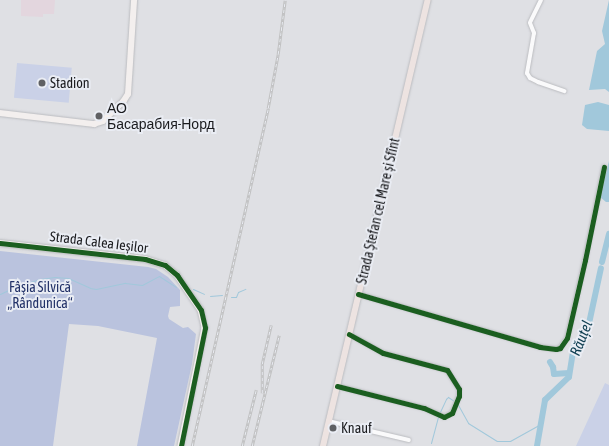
<!DOCTYPE html>
<html>
<head>
<meta charset="utf-8">
<style>
  body { margin:0 }
  #map { position:relative; width:609px; height:446px; overflow:hidden; background:#dfe0e4; font-family:"Asap Condensed",sans-serif }
  div>[style] { position:absolute }
  .education>* { inset:0; background:#e3d6de }
  .green>* { inset:0; background:#cad1e7; transform-origin:0 0 }
  .forest>* { inset:0; background:#bac3de }
  .water>* { inset:0; background:#a1c8db }
  .stream>* { height:1px; margin:-0.5px; padding:0 0.5px; transform-origin:0.5px; border-radius:0.5px; background:#a1c8db }
  .river>* { height:6px; margin:-3px; padding:0 3px; transform-origin:3px; border-radius:3px; background:#a1c8db }
  .roads { filter:drop-shadow(0 0 1px #bbbcc0) drop-shadow(0 0 1px #bbbcc0) }
  .street>* { height:4px; margin:-2px; padding:0 2px; transform-origin:2px; border-radius:2px; background:#fafafb }
  .secondary>* { height:5.5px; margin:-2.75px; padding:0 2.75px; transform-origin:2.75px; border-radius:2.75px; background:#f3efee }
  .primary>* { height:6px; margin:-3px; padding:0 3px; transform-origin:3px; border-radius:3px; background:#ede3e1 }
  .rail>* { height:2.5px; margin-top:-1.25px; transform-origin:0; background:repeating-linear-gradient(90deg,#eaedf4 0 3px,#c1c1c2 0 6px); box-sizing:border-box; border-block:1px solid #c1c1c2 }
  .cycleway>* { height:5px; margin:-2.5px; padding:0 2.5px; transform-origin:2.5px; border-radius:2.5px; background:#1b5e20 }
  .dots>* { width:11px; height:11px; translate:-50% -50%; box-sizing:border-box; border:2px solid #eaedf4; border-radius:50% }
  span { translate:-50% -50%; white-space:nowrap; text-align:center; line-height:1.15; -webkit-text-stroke:4px #eaedf4; paint-order:stroke }
  .poi-label { font-size:14px; color:#1a1b1e }
  .left { translate:0 -50%; text-align:left }
  .street-label { font-size:14px; color:#1a1b1e }
  .park-label { font-size:14px; color:#223168 }
  .water-label { font-size:15px; color:#0f3e51; font-style:italic }
</style>
</head>
<body>
<div id="map">
  <div class="education">
    <i style="clip-path:polygon(21px 0,55px 0,54px 14px,43px 14px,43px 17px,21px 16px)"></i>
  </div>
  <div class="green">
    <i style="left:17px;top:63px;width:55px;height:35px;rotate:5deg"></i>
    <i style="clip-path:polygon(605px 383px,609px 385px,609px 446px,576px 446px)"></i>
  </div>
  <div class="forest">
    <i style="clip-path:polygon(0 251px,148px 267px,156px 269px,168px 277px,180px 290px,180px 306px,170px 307px,168px 316px,169px 319px,183px 328px,188px 327px,196px 334px,192px 364px,174px 446px,137px 446px,157px 338px,98px 326px,69px 324px,53px 446px,0 446px)"></i>
  </div>
  <div class="water">
    <i style="clip-path:polygon(609px 0,609px 92px,605px 89px,589px 90px,597px 51px,605px 44px,602px 31px)"></i>
    <i style="clip-path:polygon(598px 102px,609px 105px,609px 131px,587px 129px,582px 125px,585px 105px)"></i>
    <i style="clip-path:polygon(609px 161px,609px 202px,606px 202px,600px 197px)"></i>
  </div>
  <div class="stream">
    <i style="left:193px;top:289px;width:12px;rotate:24deg"></i>
    <i style="left:0;top:294px;width:17px;rotate:-25deg"></i>
    <i style="left:15px;top:287px;width:26px;rotate:-18deg"></i>
    <i style="left:40px;top:279px;width:15px;rotate:-8deg"></i>
    <i style="left:55px;top:277px;width:13px;rotate:4deg"></i>
    <i style="left:68px;top:278px;width:24px;rotate:24deg"></i>
    <i style="left:90px;top:288px;width:6px;rotate:9deg"></i>
    <i style="left:96px;top:289px;width:30px;rotate:-12deg"></i>
    <i style="left:125px;top:283px;width:17px;rotate:7deg"></i>
    <i style="left:142px;top:285px;width:19px;rotate:-28deg"></i>
    <i style="left:159px;top:276px;width:20px;rotate:33deg"></i>
    <i style="left:210px;top:296px;width:12px;rotate:-5deg"></i>
    <i style="left:231px;top:297px;width:5px"></i>
    <i style="left:236px;top:297px;width:5px;rotate:-68deg"></i>
    <i style="left:238px;top:292px;width:8px;rotate:-23deg"></i>
    <i style="left:457px;top:403px;width:23px;rotate:61deg"></i>
    <i style="left:468px;top:423px;width:34px;rotate:32deg"></i>
    <i style="left:497px;top:441px;width:13px"></i>
    <i style="left:510px;top:441px;width:37px;rotate:-29deg"></i>
    <i style="left:439px;top:414px;width:17px;rotate:-65deg"></i>
    <i style="left:446px;top:399px;width:3px;rotate:-45deg"></i>
    <i style="left:448px;top:397px;width:7px;rotate:34deg"></i>
    <i style="left:431px;top:443px;width:27px;rotate:-75deg"></i>
  </div>
  <div class="river">
    <i style="left:602px;top:262px;width:29px;rotate:-76deg"></i>
    <i style="left:550px;top:362px;width:6px;rotate:59deg"></i>
    <i style="left:553px;top:367px;width:7px;rotate:82deg"></i>
    <i style="left:554px;top:374px;width:15px;rotate:-4deg"></i>
    <i style="left:537px;top:446px;width:47px;rotate:-80.1deg"></i>
    <i style="left:545px;top:400px;width:33px;rotate:-44deg"></i>
    <i style="left:569px;top:377px;width:30px;rotate:-81deg"></i>
    <i style="left:574px;top:347px;width:16px;rotate:-50deg"></i>
    <i style="left:584px;top:335px;width:8px;rotate:-60deg"></i>
    <i style="left:588px;top:328px;width:61px;rotate:-77.8deg"></i>
  </div>
  <div class="roads">
    <div class="street">
      <i style="left:541px;top:0;width:25px;rotate:116deg"></i>
      <i style="left:530px;top:23px;width:11px;rotate:68deg"></i>
      <i style="left:534px;top:33px;width:41px;rotate:99.9deg"></i>
      <i style="left:527px;top:73px;width:6px;rotate:59deg"></i>
      <i style="left:530px;top:78px;width:9px;rotate:27deg"></i>
      <i style="left:538px;top:82px;width:28px;rotate:19deg"></i>
      <i style="left:358px;top:294px;width:190px;rotate:16.2deg"></i>
      <i style="left:540px;top:347px;width:16px;rotate:7deg"></i>
      <i style="left:556px;top:349px;width:4px;rotate:-14deg"></i>
      <i style="left:560px;top:348px;width:12px;rotate:-55deg"></i>
      <i style="left:567px;top:338px;width:80px;rotate:-77deg"></i>
      <i style="left:585px;top:260px;width:95px;rotate:-78.5deg"></i>
      <i style="left:337px;top:386px;width:90px;rotate:14.2deg"></i>
      <i style="left:424px;top:408px;width:22px;rotate:24deg"></i>
      <i style="left:444px;top:417px;width:9px;rotate:-27deg"></i>
      <i style="left:452px;top:413px;width:18px;rotate:-68deg"></i>
      <i style="left:459px;top:396px;width:7px;rotate:-90deg"></i>
      <i style="left:459px;top:389px;width:22px;rotate:-122deg"></i>
      <i style="left:447px;top:370px;width:66px;rotate:-165.1deg"></i>
      <i style="left:383px;top:353px;width:39px;rotate:-151deg"></i>
      <i style="left:328px;top:421px;width:83px;rotate:13.2deg"></i>
    </div>
    <div class="secondary">
      <i style="left:0;top:113px;width:95px;rotate:6.7deg"></i>
      <i style="left:94px;top:124px;width:9px;rotate:-18deg"></i>
      <i style="left:103px;top:121px;width:28px;rotate:-44deg"></i>
      <i style="left:123px;top:102px;width:9px;rotate:-58deg"></i>
      <i style="left:128px;top:94px;width:94px;rotate:-86.3deg"></i>
      <i style="left:0;top:243px;width:146px;rotate:6.3deg"></i>
      <i style="left:145px;top:259px;width:21px;rotate:17deg"></i>
      <i style="left:165px;top:265px;width:16px;rotate:40deg"></i>
      <i style="left:177px;top:275px;width:42px;rotate:55.6deg"></i>
      <i style="left:201px;top:310px;width:18px;rotate:77deg"></i>
      <i style="left:205px;top:328px;width:120px;rotate:101.5deg"></i>
    </div>
    <div class="primary">
      <i style="left:323px;top:446px;width:458px;rotate:-76.8deg"></i>
    </div>
  </div>
  <div class="rail">
    <i style="left:262px;top:393px;width:29px;rotate:-90deg"></i>
    <i style="left:262px;top:364px;width:40px;rotate:-77deg"></i>
    <i style="left:192px;top:446px;width:346px;rotate:-77.3deg"></i>
    <i style="left:268px;top:108px;width:55px;rotate:-79.5deg"></i>
    <i style="left:278px;top:54px;width:54px;rotate:-82.6deg"></i>
    <i style="left:242px;top:446px;width:58px;rotate:-76deg"></i>
    <i style="left:252px;top:446px;width:114px;rotate:-76.3deg"></i>
  </div>
  <div class="cycleway">
    <i style="left:0;top:243px;width:146px;rotate:6.3deg"></i>
    <i style="left:145px;top:259px;width:21px;rotate:17deg"></i>
    <i style="left:165px;top:265px;width:16px;rotate:40deg"></i>
    <i style="left:177px;top:275px;width:42px;rotate:55.6deg"></i>
    <i style="left:201px;top:310px;width:18px;rotate:77deg"></i>
    <i style="left:205px;top:328px;width:120px;rotate:101.5deg"></i>
    <i style="left:358px;top:294px;width:190px;rotate:16.2deg"></i>
    <i style="left:540px;top:347px;width:16px;rotate:7deg"></i>
    <i style="left:556px;top:349px;width:4px;rotate:-14deg"></i>
    <i style="left:560px;top:348px;width:12px;rotate:-55deg"></i>
    <i style="left:567px;top:338px;width:80px;rotate:-77deg"></i>
    <i style="left:585px;top:260px;width:95px;rotate:-78.5deg"></i>
    <i style="left:337px;top:386px;width:90px;rotate:14.2deg"></i>
    <i style="left:424px;top:408px;width:22px;rotate:24deg"></i>
    <i style="left:444px;top:417px;width:9px;rotate:-27deg"></i>
    <i style="left:452px;top:413px;width:18px;rotate:-68deg"></i>
    <i style="left:459px;top:396px;width:7px;rotate:-90deg"></i>
    <i style="left:459px;top:389px;width:22px;rotate:-122deg"></i>
    <i style="left:447px;top:370px;width:66px;rotate:-165.1deg"></i>
    <i style="left:383px;top:353px;width:39px;rotate:-151deg"></i>
  </div>
  <div class="dots">
    <i style="left:42px;top:83px;background:#5f6063"></i>
    <i style="left:99px;top:116px;background:#5f6063"></i>
    <i style="left:333px;top:428px;background:#5f6063"></i>
  </div>
  <div class="poi-label">
    <span class="left" style="left:50px;top:83px">Stadion</span>
    <span class="left" style="left:107px;top:116px">АО<br>Басарабия-Норд</span>
    <span class="left" style="left:341px;top:428px">Knauf</span>
  </div>
  <div class="street-label">
    <span style="left:378px;top:211px;rotate:-77deg">Strada Ștefan cel Mare și Sfînt</span>
    <span style="left:99px;top:242px;rotate:7deg">Strada Calea Ieșilor</span>
  </div>
  <div class="park-label">
    <span style="left:40px;top:295px">Fâşia Silvică<br>„Rândunica“</span>
  </div>
  <div class="water-label">
    <span style="left:581px;top:338px;rotate:-68deg">Răuțel</span>
  </div>
</div>
</body>
</html>
